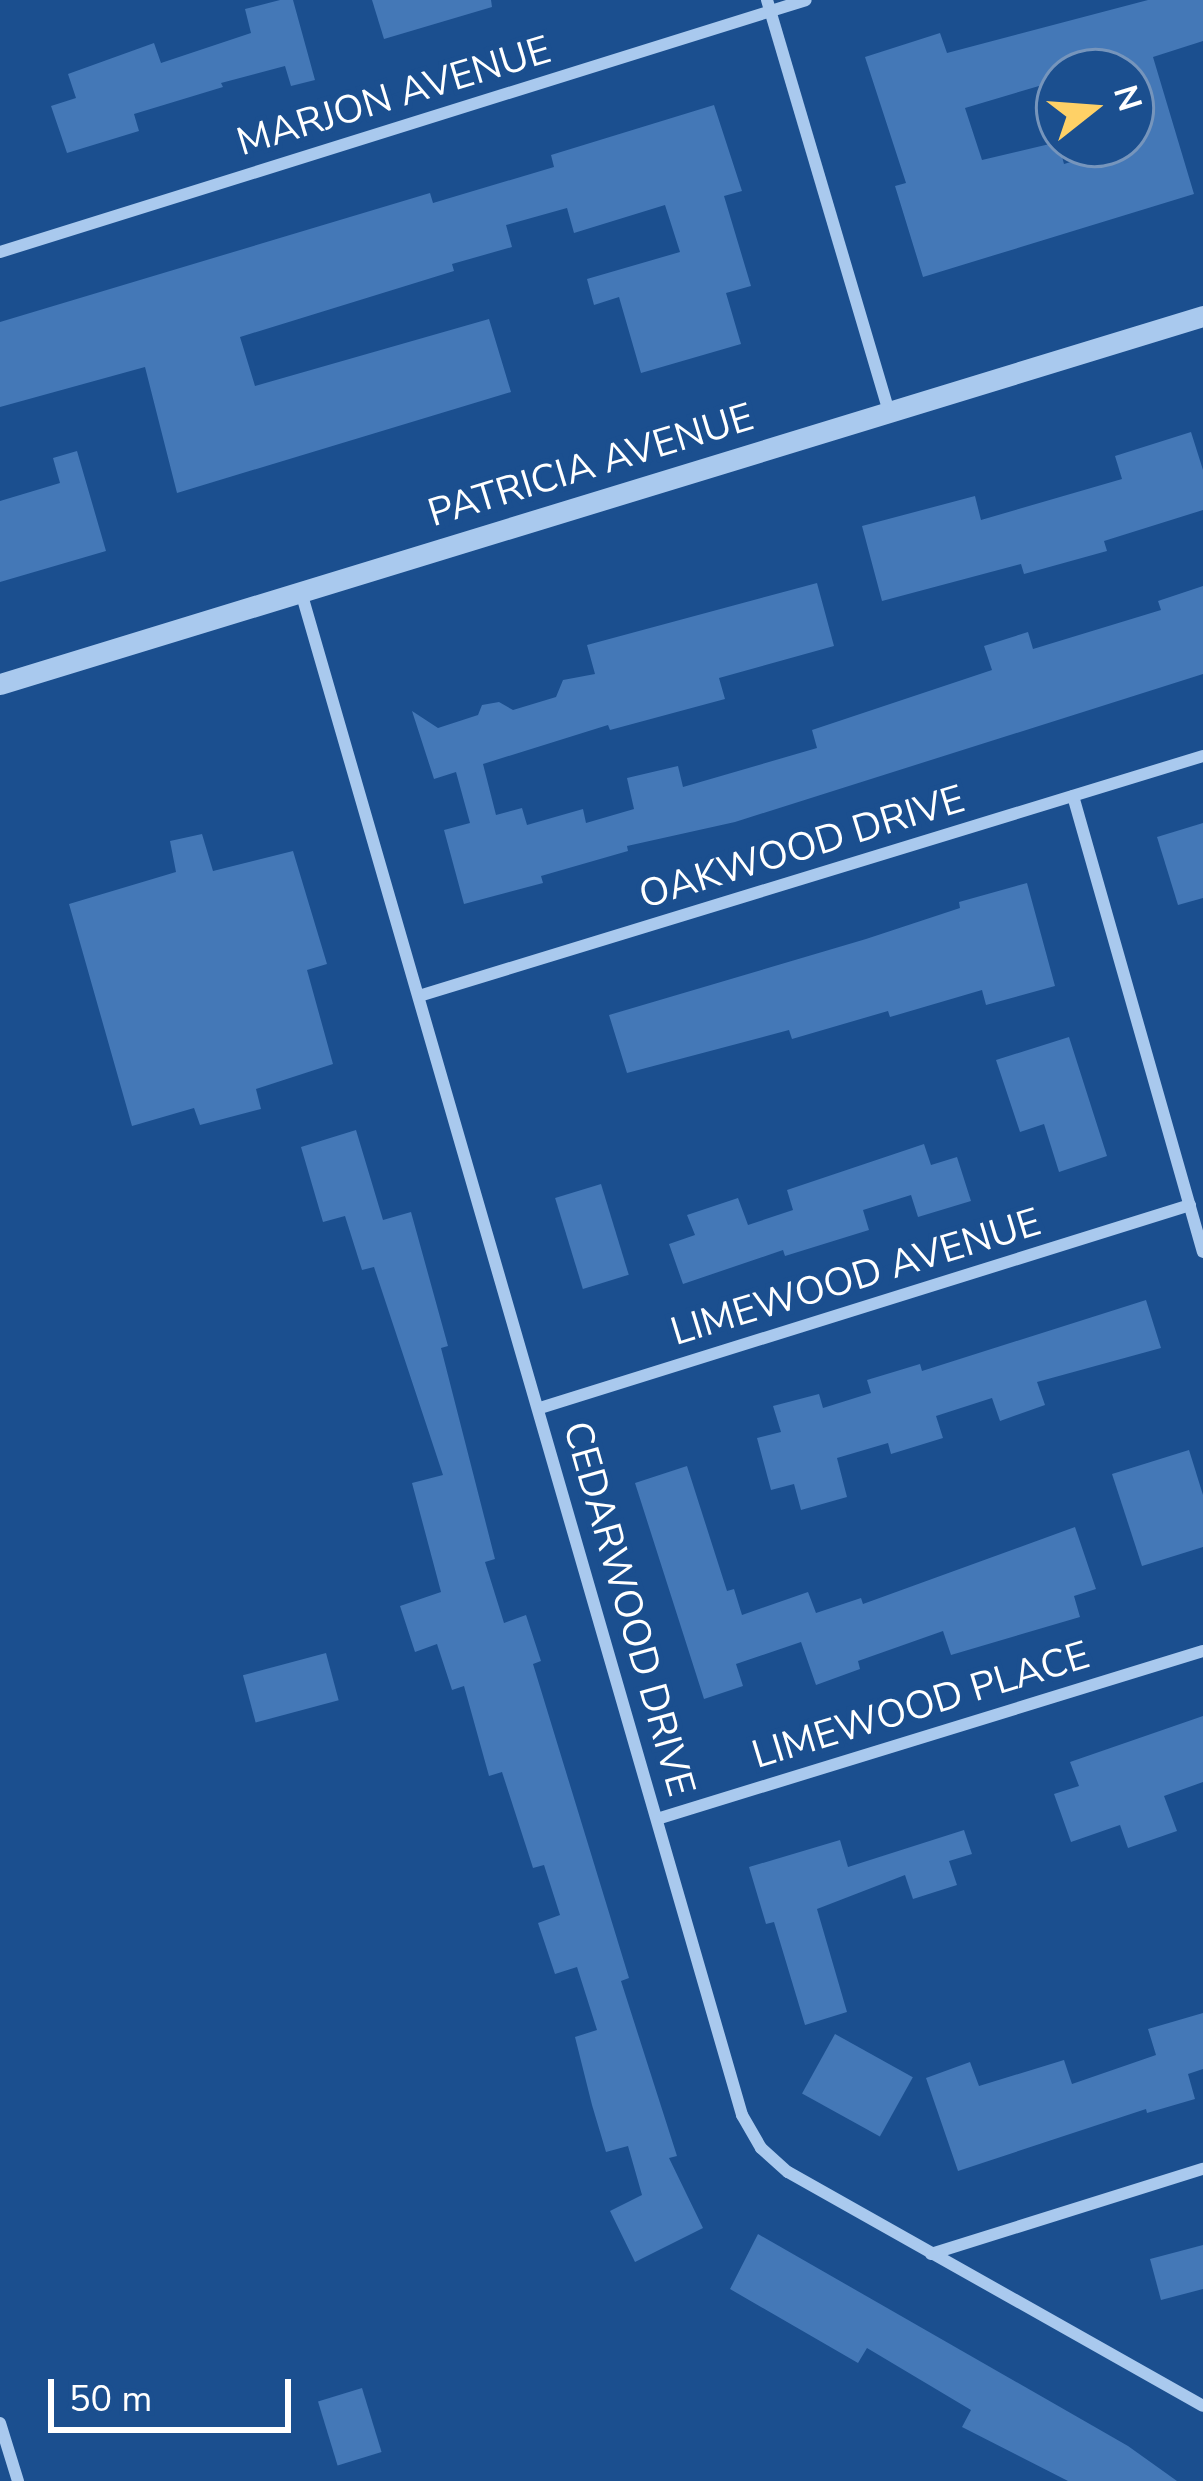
<!DOCTYPE html>
<html>
<head>
<meta charset="utf-8">
<style>
  body { margin:0 }
  #map { position:relative; width:1203px; height:2481px; overflow:hidden; background:#1b4f8f; font-family:"Nunito Sans",sans-serif }
  div>[style] { position:absolute }
  .building>* { inset:0; background:#4478b7; transform-origin:0 0 }
  .minor>* { height:12px; margin:-6px; padding:0 6px; transform-origin:6px; border-radius:6px; background:#a9c9ee }
  .tertiary>* { height:21px; margin:-10.5px; padding:0 10.5px; transform-origin:10.5px; border-radius:10.5px; background:#a9c9ee }
  span { translate:-50% -50%; white-space:nowrap; text-align:center; line-height:1.15; -webkit-text-stroke:10px #1b4f8f; paint-order:stroke }
  .street-label { font-size:39px; color:#fff }
  .north { position:absolute; left:1035px; top:48px; width:120px; height:120px; box-sizing:border-box; background:#1b4f8f; border:3px solid #7695bc; border-radius:50%; rotate:73deg; font-size:33px; font-weight:700; line-height:48px; text-align:center; color:#fff }
  .north::after { content:''; display:block; margin:auto; width:42px; height:54px; background:#ffd166; clip-path:polygon(50% 0,100% 100%,50% 72%,0 100%) }
  .scale { position:absolute; left:48px; top:2379px; width:243px; height:54px; box-sizing:border-box; border:6px solid #fff; border-top:0; padding-left:15px; font-size:36px; line-height:42px; white-space:nowrap; color:#fff; -webkit-text-stroke:9px #1b4f8f; paint-order:stroke }
</style>
</head>
<body>
<div id="map">
  <div class="building">
    <i style="clip-path:polygon(280px 0,293px 0,315px 80px,291px 86px,285px 66px,221px 83px,223px 87px,134px 114px,139px 131px,67px 153px,51px 106px,76px 98px,68px 74px,154px 43px,161px 63px,251px 33px,245px 9px)"></i>
    <i style="clip-path:polygon(372px 0,491px 0,492px 7px,384px 39px)"></i>
    <i style="clip-path:polygon(evenodd,1148px 0,1203px 0,1203px 41px,1153px 57px,1194px 194px,923px 277px,895px 186px,906px 183px,865px 57px,940px 33px,947px 53px,1148px 0,1131px 60px,1131px 144px,1064px 164px,1058px 142px,982px 160px,965px 108px,1056px 81px,1053px 72px,1091px 72px,1131px 60px)"></i>
    <i style="clip-path:polygon(714px 105px,742px 191px,724px 196px,751px 286px,726px 293px,741px 344px,641px 373px,619px 297px,594px 305px,587px 279px,680px 252px,665px 205px,574px 233px,567px 208px,506px 225px,512px 247px,452px 264px,454px 271px,240px 337px,255px 386px,489px 319px,511px 392px,177px 493px,145px 367px,0 407px,0 322px,430px 193px,433px 203px,554px 167px,551px 155px)"></i>
    <i style="clip-path:polygon(1191px 432px,1203px 470px,1203px 510px,1104px 541px,1107px 551px,1024px 574px,1021px 564px,882px 601px,862px 526px,975px 496px,981px 520px,1122px 479px,1115px 456px)"></i>
    <i style="clip-path:polygon(77px 451px,106px 551px,0 582px,0 501px,60px 483px,53px 458px)"></i>
    <i style="clip-path:polygon(817px 583px,834px 646px,719px 678px,725px 699px,610px 730px,608px 725px,483px 764px,496px 815px,522px 808px,527px 825px,583px 809px,586px 823px,634px 809px,627px 778px,678px 766px,683px 787px,817px 748px,812px 730px,992px 670px,984px 646px,1028px 632px,1033px 649px,1161px 610px,1158px 601px,1203px 586px,1203px 674px,735px 822px,627px 846px,628px 851px,541px 876px,543px 883px,464px 904px,444px 830px,470px 823px,456px 772px,434px 779px,412px 711px,438px 728px,478px 715px,482px 705px,499px 702px,513px 710px,556px 697px,563px 680px,595px 674px,587px 645px)"></i>
    <i style="clip-path:polygon(1203px 823px,1203px 898px,1178px 905px,1157px 837px)"></i>
    <i style="clip-path:polygon(202px 834px,213px 871px,293px 851px,327px 964px,307px 970px,333px 1064px,256px 1089px,261px 1109px,200px 1125px,194px 1108px,132px 1126px,69px 904px,176px 872px,170px 841px)"></i>
    <i style="clip-path:polygon(1027px 883px,1055px 986px,986px 1005px,982px 990px,890px 1017px,888px 1011px,792px 1039px,789px 1030px,627px 1073px,609px 1015px,866px 939px,960px 908px,959px 902px)"></i>
    <i style="clip-path:polygon(1069px 1037px,1107px 1156px,1059px 1172px,1044px 1124px,1020px 1132px,996px 1060px)"></i>
    <i style="clip-path:polygon(356px 1130px,383px 1220px,411px 1212px,448px 1346px,441px 1348px,495px 1559px,485px 1562px,504px 1623px,526px 1615px,541px 1661px,533px 1664px,629px 1978px,621px 1981px,677px 2156px,669px 2158px,703px 2228px,635px 2262px,610px 2211px,642px 2195px,628px 2146px,606px 2152px,592px 2105px,575px 2037px,597px 2030px,577px 1967px,555px 1974px,538px 1923px,560px 1915px,544px 1865px,533px 1868px,502px 1772px,489px 1776px,464px 1686px,452px 1690px,437px 1644px,415px 1652px,400px 1606px,441px 1592px,412px 1483px,443px 1475px,374px 1267px,362px 1270px,345px 1216px,323px 1222px,301px 1147px)"></i>
    <i style="clip-path:polygon(924px 1144px,931px 1165px,957px 1157px,971px 1201px,918px 1217px,911px 1195px,863px 1210px,869px 1230px,785px 1256px,783px 1250px,683px 1284px,669px 1244px,695px 1235px,687px 1215px,738px 1198px,748px 1225px,793px 1210px,787px 1190px)"></i>
    <i style="left:601px;top:1184px;width:95px;height:48px;rotate:73deg"></i>
    <i style="clip-path:polygon(1146px 1300px,1161px 1348px,1037px 1382px,1045px 1405px,1000px 1421px,992px 1398px,936px 1416px,943px 1438px,891px 1454px,888px 1443px,837px 1458px,847px 1497px,801px 1510px,794px 1484px,771px 1490px,757px 1438px,781px 1432px,773px 1406px,819px 1394px,823px 1408px,871px 1393px,867px 1380px,920px 1364px,922px 1371px)"></i>
    <i style="clip-path:polygon(1189px 1450px,1203px 1495px,1203px 1547px,1142px 1566px,1112px 1474px)"></i>
    <i style="clip-path:polygon(687px 1466px,727px 1591px,734px 1589px,742px 1615px,808px 1592px,816px 1613px,861px 1598px,863px 1604px,1075px 1527px,1096px 1589px,1074px 1596px,1080px 1617px,951px 1655px,943px 1631px,858px 1661px,860px 1669px,816px 1685px,801px 1642px,736px 1664px,743px 1686px,704px 1699px,635px 1483px)"></i>
    <i style="left:326px;top:1653px;width:49px;height:86px;rotate:75deg"></i>
    <i style="clip-path:polygon(1203px 1716px,1203px 1782px,1164px 1796px,1177px 1831px,1128px 1848px,1120px 1825px,1071px 1842px,1054px 1794px,1079px 1786px,1070px 1762px)"></i>
    <i style="clip-path:polygon(964px 1830px,972px 1854px,949px 1861px,957px 1885px,913px 1899px,905px 1875px,817px 1909px,847px 2012px,805px 2025px,774px 1922px,766px 1924px,749px 1867px,840px 1840px,848px 1867px)"></i>
    <i style="clip-path:polygon(1203px 2013px,1203px 2069px,1188px 2074px,1195px 2099px,1147px 2113px,1146px 2109px,958px 2171px,926px 2078px,970px 2062px,979px 2086px,1064px 2060px,1072px 2084px,1156px 2055px,1148px 2029px)"></i>
    <i style="left:835px;top:2034px;width:89px;height:68px;rotate:29deg"></i>
    <i style="clip-path:polygon(758px 2234px,1128px 2446px,1177px 2481px,1068px 2481px,962px 2427px,971px 2410px,867px 2348px,858px 2363px,730px 2289px)"></i>
    <i style="clip-path:polygon(1203px 2245px,1203px 2289px,1161px 2300px,1150px 2259px)"></i>
    <i style="left:362px;top:2388px;width:67px;height:46px;rotate:73deg"></i>
  </div>
  <div class="minor">
    <i style="left:767px;top:0;width:431px;rotate:73.5deg"></i>
    <i style="left:0;top:252px;width:844px;rotate:-17.36deg"></i>
    <i style="left:301px;top:592px;width:1586px;rotate:73.85deg"></i>
    <i style="left:742px;top:2115px;width:38px;rotate:60deg"></i>
    <i style="left:761px;top:2148px;width:36px;rotate:42deg"></i>
    <i style="left:788px;top:2172px;width:476px;rotate:29.4deg"></i>
    <i style="left:1073px;top:796px;width:474px;rotate:74.1deg"></i>
    <i style="left:419px;top:996px;width:820px;rotate:-17.02deg"></i>
    <i style="left:540px;top:1408px;width:681px;rotate:-17.34deg"></i>
    <i style="left:657px;top:1819px;width:571px;rotate:-17.1deg"></i>
    <i style="left:931px;top:2254px;width:285px;rotate:-17.4deg"></i>
    <i style="left:0;top:2423px;width:61px;rotate:72.8deg"></i>
  </div>
  <div class="tertiary">
    <i style="left:0;top:684px;width:1258px;rotate:-17.01deg"></i>
  </div>
  <div class="street-label">
    <span style="left:394px;top:97px;rotate:-17deg">MARJON AVENUE</span>
    <span style="left:591px;top:466px;rotate:-17deg">PATRICIA AVENUE</span>
    <span style="left:802px;top:848px;rotate:-17deg">OAKWOOD DRIVE</span>
    <span style="left:856px;top:1278px;rotate:-17deg">LIMEWOOD AVENUE</span>
    <span style="left:628px;top:1609px;rotate:74deg">CEDARWOOD DRIVE</span>
    <span style="left:921px;top:1706px;rotate:-17deg">LIMEWOOD PLACE</span>
  </div>
  <div class="north">N</div>
  <div class="scale">50 m</div>
</div>
</body>
</html>
